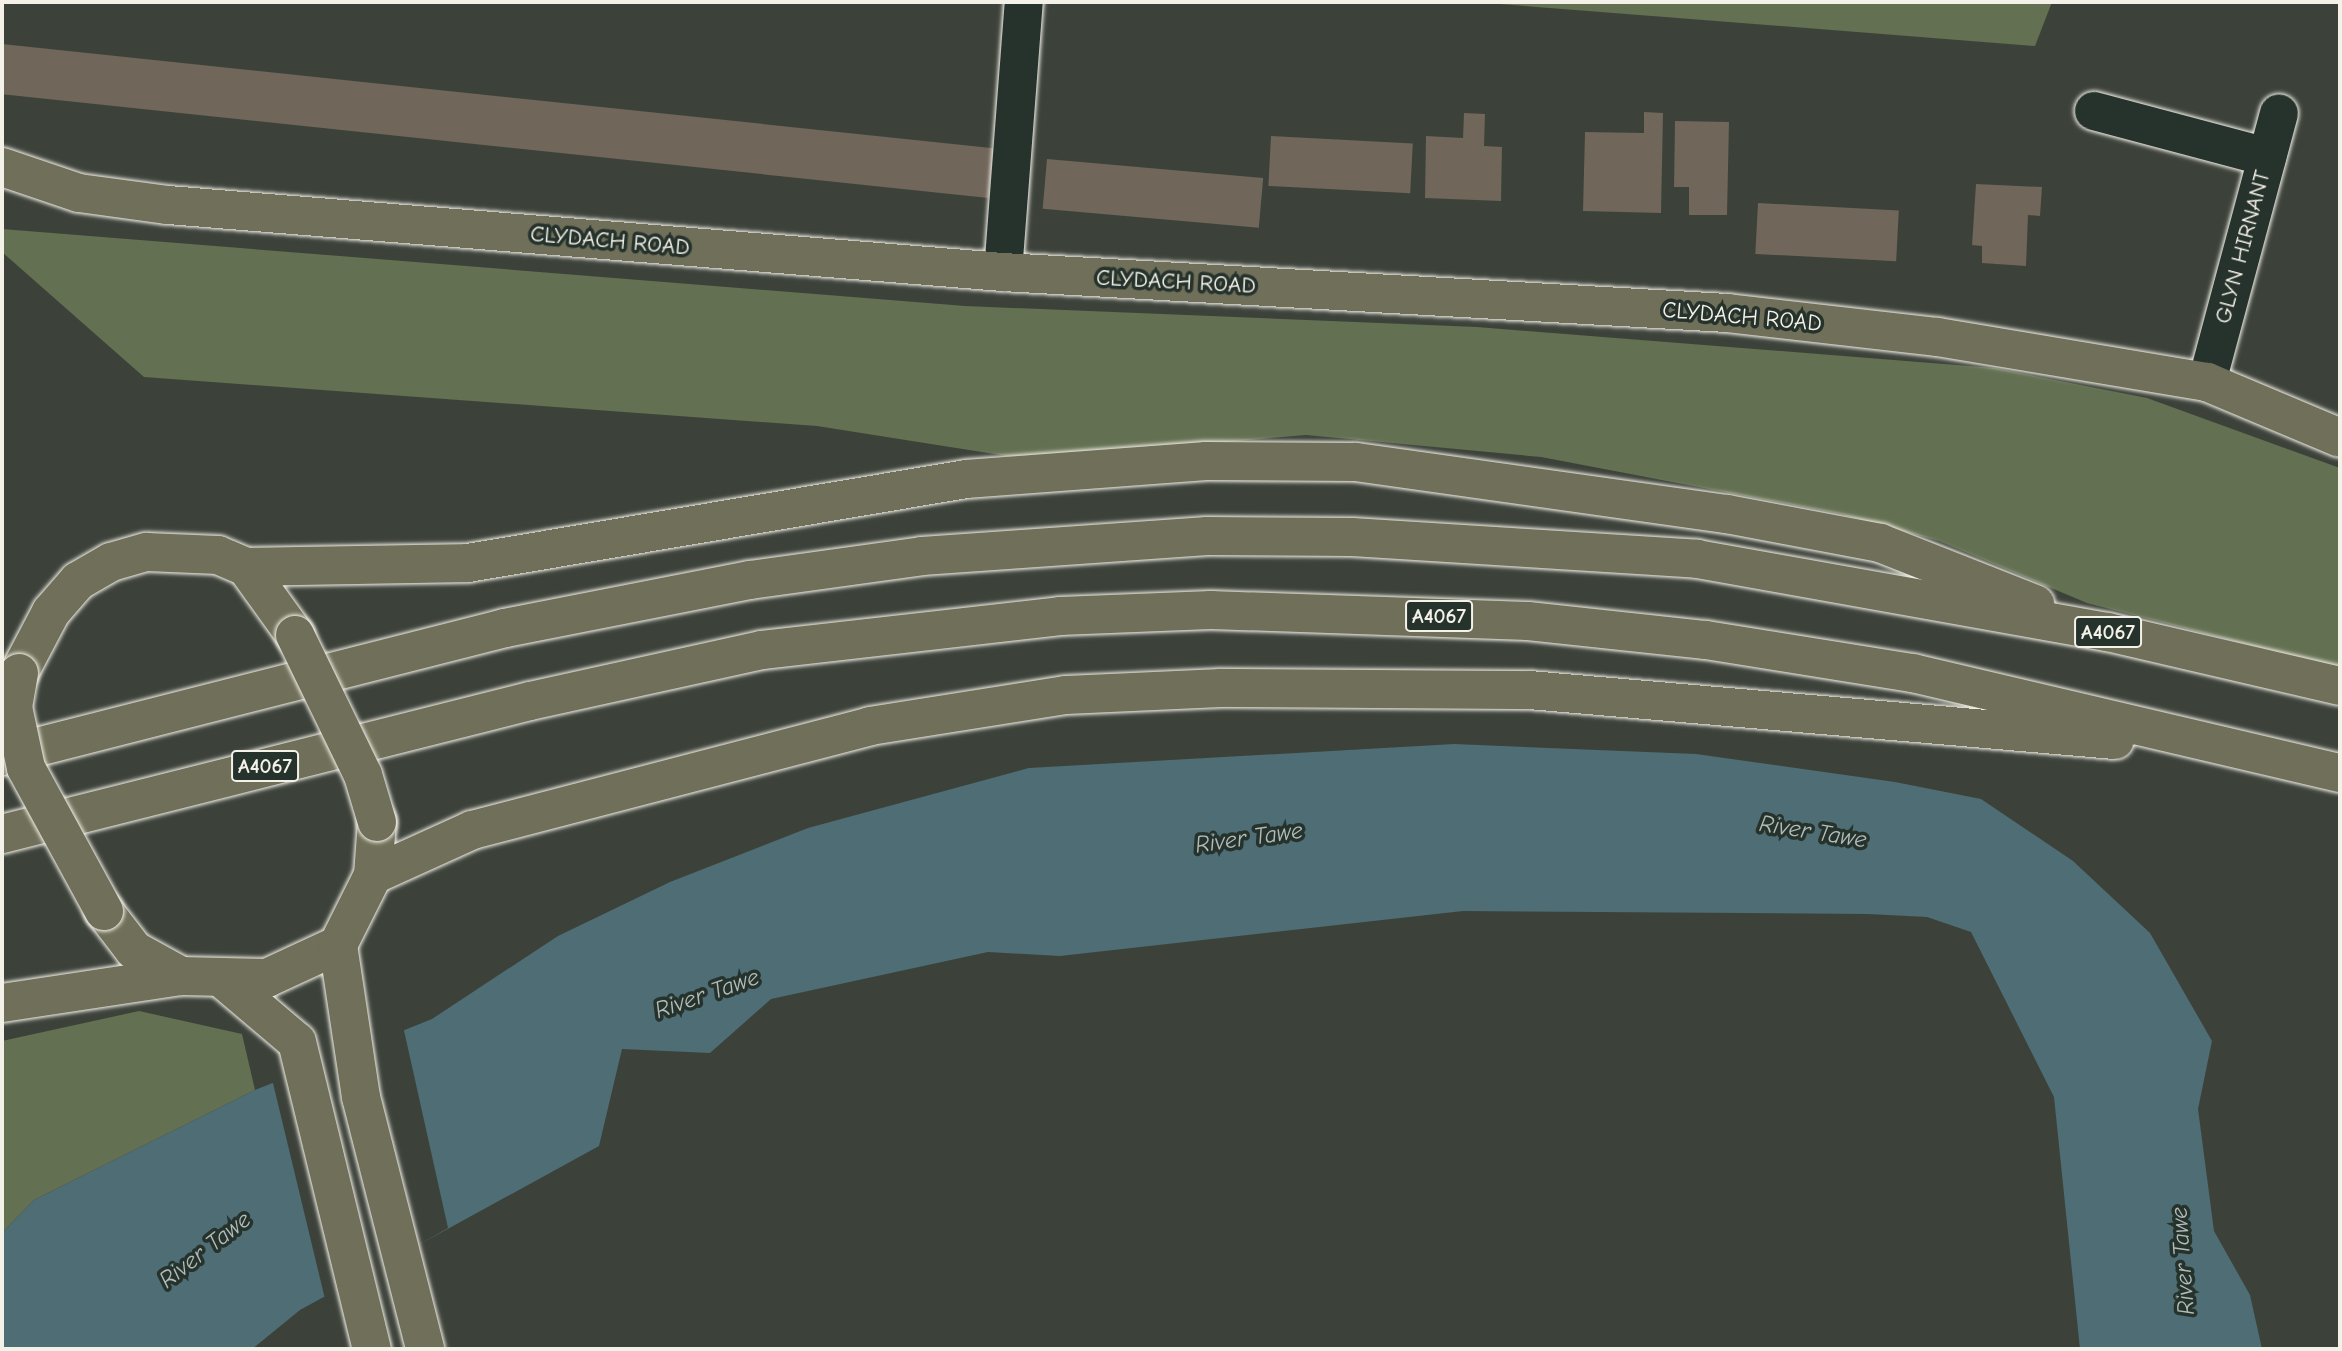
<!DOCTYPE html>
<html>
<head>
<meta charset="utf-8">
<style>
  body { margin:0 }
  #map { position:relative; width:2342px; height:1351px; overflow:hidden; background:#3c423a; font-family:"Comic Neue",sans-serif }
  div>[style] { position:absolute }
  .green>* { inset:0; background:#637051 }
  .water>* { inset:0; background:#4e6d74 }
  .pier>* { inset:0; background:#3c423a }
  .building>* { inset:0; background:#706659; transform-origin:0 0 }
  .roads { filter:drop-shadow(0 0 2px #f4f1e8) drop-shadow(0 0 2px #f4f1e8) }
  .minor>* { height:38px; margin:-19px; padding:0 19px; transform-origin:19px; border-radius:19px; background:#26332d }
  .major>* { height:38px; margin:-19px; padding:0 19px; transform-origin:19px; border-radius:19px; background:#706f59 }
  .bridges { filter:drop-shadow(0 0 2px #f4f1e8) drop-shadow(0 0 2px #f4f1e8) }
  .major-bridge>* { height:38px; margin:-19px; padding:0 19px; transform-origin:19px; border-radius:19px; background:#706f59 }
  span { translate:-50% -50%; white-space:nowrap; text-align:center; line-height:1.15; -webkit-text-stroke:7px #26332d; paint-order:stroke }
  .shield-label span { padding:2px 5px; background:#26332d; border:2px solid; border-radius:5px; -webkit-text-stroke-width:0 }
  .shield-label { font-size:21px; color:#f4f1e8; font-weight:700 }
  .street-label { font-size:23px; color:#f4f1e8 }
  .water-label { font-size:24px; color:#b2bcba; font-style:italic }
  .frame { position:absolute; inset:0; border:4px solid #f4f1e8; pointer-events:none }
</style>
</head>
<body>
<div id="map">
  <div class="green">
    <i style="clip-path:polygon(1474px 2px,2052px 2px,2035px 46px)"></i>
    <i style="clip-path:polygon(2px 229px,965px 306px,1477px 327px,1994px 368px,2147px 398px,2340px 468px,2340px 668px,2087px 603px,1939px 541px,1841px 514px,1541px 457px,1306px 435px,1026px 459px,817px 426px,144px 377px,2px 252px)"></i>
    <i style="clip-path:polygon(139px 1011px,242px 1034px,255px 1090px,34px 1200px,2px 1233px,2px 1041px)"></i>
  </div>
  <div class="water">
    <i style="clip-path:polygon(1454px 744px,1696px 754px,1895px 782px,1981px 799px,2073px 861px,2150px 933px,2212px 1041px,2198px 1109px,2214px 1231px,2250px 1295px,2262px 1349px,2080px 1349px,2054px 1097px,1971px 932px,1927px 917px,1868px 914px,1463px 911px,1060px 956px,988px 952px,771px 999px,710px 1053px,622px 1049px,599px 1146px,300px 1310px,252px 1349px,2px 1349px,2px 1233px,34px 1200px,255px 1090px,432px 1019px,558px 936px,670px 882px,808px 828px,1029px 768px)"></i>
  </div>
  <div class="pier">
    <i style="clip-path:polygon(403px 1026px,448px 1228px,325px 1299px,272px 1079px)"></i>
  </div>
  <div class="building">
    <i style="left:2px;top:44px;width:997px;height:50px;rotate:6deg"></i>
    <i style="clip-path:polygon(1644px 112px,1663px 113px,1661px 213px,1583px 211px,1585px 132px,1644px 133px)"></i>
    <i style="clip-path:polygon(1464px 113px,1485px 114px,1484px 146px,1502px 147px,1501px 201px,1425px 198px,1426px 136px,1463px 138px)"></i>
    <i style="clip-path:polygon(1675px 121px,1729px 122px,1727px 215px,1689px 215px,1689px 187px,1674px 187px)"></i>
    <i style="left:1271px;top:136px;width:142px;height:50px;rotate:3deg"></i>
    <i style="left:1047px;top:159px;width:217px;height:50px;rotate:5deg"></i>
    <i style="clip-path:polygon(1976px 184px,2042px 187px,2040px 216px,2028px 215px,2026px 266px,1982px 263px,1982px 246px,1972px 245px)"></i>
    <i style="left:1758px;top:203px;width:141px;height:51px;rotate:3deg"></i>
  </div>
  <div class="roads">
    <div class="minor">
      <i style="left:2094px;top:111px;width:179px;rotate:14.9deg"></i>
      <i style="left:1003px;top:272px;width:271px;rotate:-85.6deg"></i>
      <i style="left:2207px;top:382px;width:278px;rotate:-75deg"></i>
    </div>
    <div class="major">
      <i style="left:2px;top:167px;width:81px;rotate:18.7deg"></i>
      <i style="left:79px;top:193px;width:90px;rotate:7.7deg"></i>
      <i style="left:168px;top:205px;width:838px;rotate:4.59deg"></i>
      <i style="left:1003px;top:272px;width:725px;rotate:3.24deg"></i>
      <i style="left:1727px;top:313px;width:211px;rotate:6.5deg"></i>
      <i style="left:1937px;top:337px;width:274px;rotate:9.5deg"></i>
      <i style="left:2207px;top:382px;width:144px;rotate:22.8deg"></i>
      <i style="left:246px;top:567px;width:222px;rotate:-1deg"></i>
      <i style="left:468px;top:563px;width:505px;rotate:-9.57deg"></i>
      <i style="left:966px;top:479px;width:241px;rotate:-4.3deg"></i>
      <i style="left:1206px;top:461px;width:150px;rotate:0.4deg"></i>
      <i style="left:1356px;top:462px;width:375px;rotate:8deg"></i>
      <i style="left:1727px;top:514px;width:156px;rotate:10.7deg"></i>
      <i style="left:1880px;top:543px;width:167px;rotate:21.5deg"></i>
      <i style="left:19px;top:673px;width:69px;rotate:-62.3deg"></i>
      <i style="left:51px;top:612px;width:41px;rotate:-48.9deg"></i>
      <i style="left:78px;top:581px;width:38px;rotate:-30deg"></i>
      <i style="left:111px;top:562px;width:37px;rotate:-16deg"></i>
      <i style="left:147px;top:552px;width:71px;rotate:2.4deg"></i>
      <i style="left:218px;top:555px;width:30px;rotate:23deg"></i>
      <i style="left:246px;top:567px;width:84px;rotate:54.2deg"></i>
      <i style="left:2px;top:756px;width:519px;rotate:-14.28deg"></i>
      <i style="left:505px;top:628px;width:250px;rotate:-11.1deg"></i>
      <i style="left:750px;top:580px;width:174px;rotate:-7.9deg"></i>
      <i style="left:922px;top:556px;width:286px;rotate:-4deg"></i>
      <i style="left:1207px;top:536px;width:145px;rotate:0.4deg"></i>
      <i style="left:1352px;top:537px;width:346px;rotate:3.6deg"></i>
      <i style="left:1697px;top:559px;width:417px;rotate:10.1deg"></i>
      <i style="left:2108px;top:632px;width:238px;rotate:13.1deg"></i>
      <i style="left:2px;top:834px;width:544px;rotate:-14.14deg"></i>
      <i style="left:530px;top:701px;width:238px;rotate:-12.4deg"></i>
      <i style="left:762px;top:650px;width:300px;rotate:-6.5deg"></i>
      <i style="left:1060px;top:616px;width:151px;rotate:-2.3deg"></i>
      <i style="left:1211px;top:610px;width:317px;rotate:2deg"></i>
      <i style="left:1528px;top:621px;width:179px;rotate:6.1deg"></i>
      <i style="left:1706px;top:640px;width:210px;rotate:9.1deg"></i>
      <i style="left:1913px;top:673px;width:439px;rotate:13.2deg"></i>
      <i style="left:373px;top:875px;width:109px;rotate:-24.4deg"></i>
      <i style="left:472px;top:830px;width:411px;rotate:-14.6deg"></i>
      <i style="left:870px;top:726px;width:198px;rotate:-9deg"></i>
      <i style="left:1066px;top:695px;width:155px;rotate:-2.6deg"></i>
      <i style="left:1221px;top:688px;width:308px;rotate:0.4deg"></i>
      <i style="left:1529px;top:690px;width:588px;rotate:4.88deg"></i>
      <i style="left:104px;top:911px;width:49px;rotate:52.4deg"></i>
      <i style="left:134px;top:950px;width:54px;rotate:29deg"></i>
      <i style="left:181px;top:976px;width:86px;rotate:1.3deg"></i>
      <i style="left:267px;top:978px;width:78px;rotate:-24.9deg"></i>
      <i style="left:338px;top:945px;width:78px;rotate:-63.4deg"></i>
      <i style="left:373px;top:875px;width:53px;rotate:-85.7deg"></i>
      <i style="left:338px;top:945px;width:154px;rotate:81.4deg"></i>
      <i style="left:361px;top:1097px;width:260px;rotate:75.7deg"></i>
      <i style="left:225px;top:981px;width:94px;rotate:40.3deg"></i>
      <i style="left:297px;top:1042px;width:316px;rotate:76.3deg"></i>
      <i style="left:2px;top:1003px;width:181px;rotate:-8.6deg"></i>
    </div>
  </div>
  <div class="bridges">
    <div class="major-bridge">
      <i style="left:295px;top:635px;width:156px;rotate:64.1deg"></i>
      <i style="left:363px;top:775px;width:49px;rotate:73.4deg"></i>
      <i style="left:19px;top:673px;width:35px;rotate:100deg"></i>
      <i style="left:13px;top:707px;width:62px;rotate:78deg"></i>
      <i style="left:26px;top:768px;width:163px;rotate:61.4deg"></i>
    </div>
  </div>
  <div class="shield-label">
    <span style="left:1439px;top:616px">A4067</span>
    <span style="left:2108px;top:632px">A4067</span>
    <span style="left:265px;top:766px">A4067</span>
  </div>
  <div class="street-label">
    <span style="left:610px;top:241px;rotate:5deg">CLYDACH ROAD</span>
    <span style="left:2243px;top:247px;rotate:-75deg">GLYN HIRNANT</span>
    <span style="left:1176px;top:282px;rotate:3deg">CLYDACH ROAD</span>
    <span style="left:1742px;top:317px;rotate:5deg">CLYDACH ROAD</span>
  </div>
  <div class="water-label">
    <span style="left:1813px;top:832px;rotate:9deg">River Tawe</span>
    <span style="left:1249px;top:838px;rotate:-8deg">River Tawe</span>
    <span style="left:707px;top:994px;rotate:-19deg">River Tawe</span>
    <span style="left:205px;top:1250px;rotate:-38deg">River Tawe</span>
    <span style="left:2183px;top:1261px;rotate:-94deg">River Tawe</span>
  </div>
  <div class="frame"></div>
</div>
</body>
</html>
